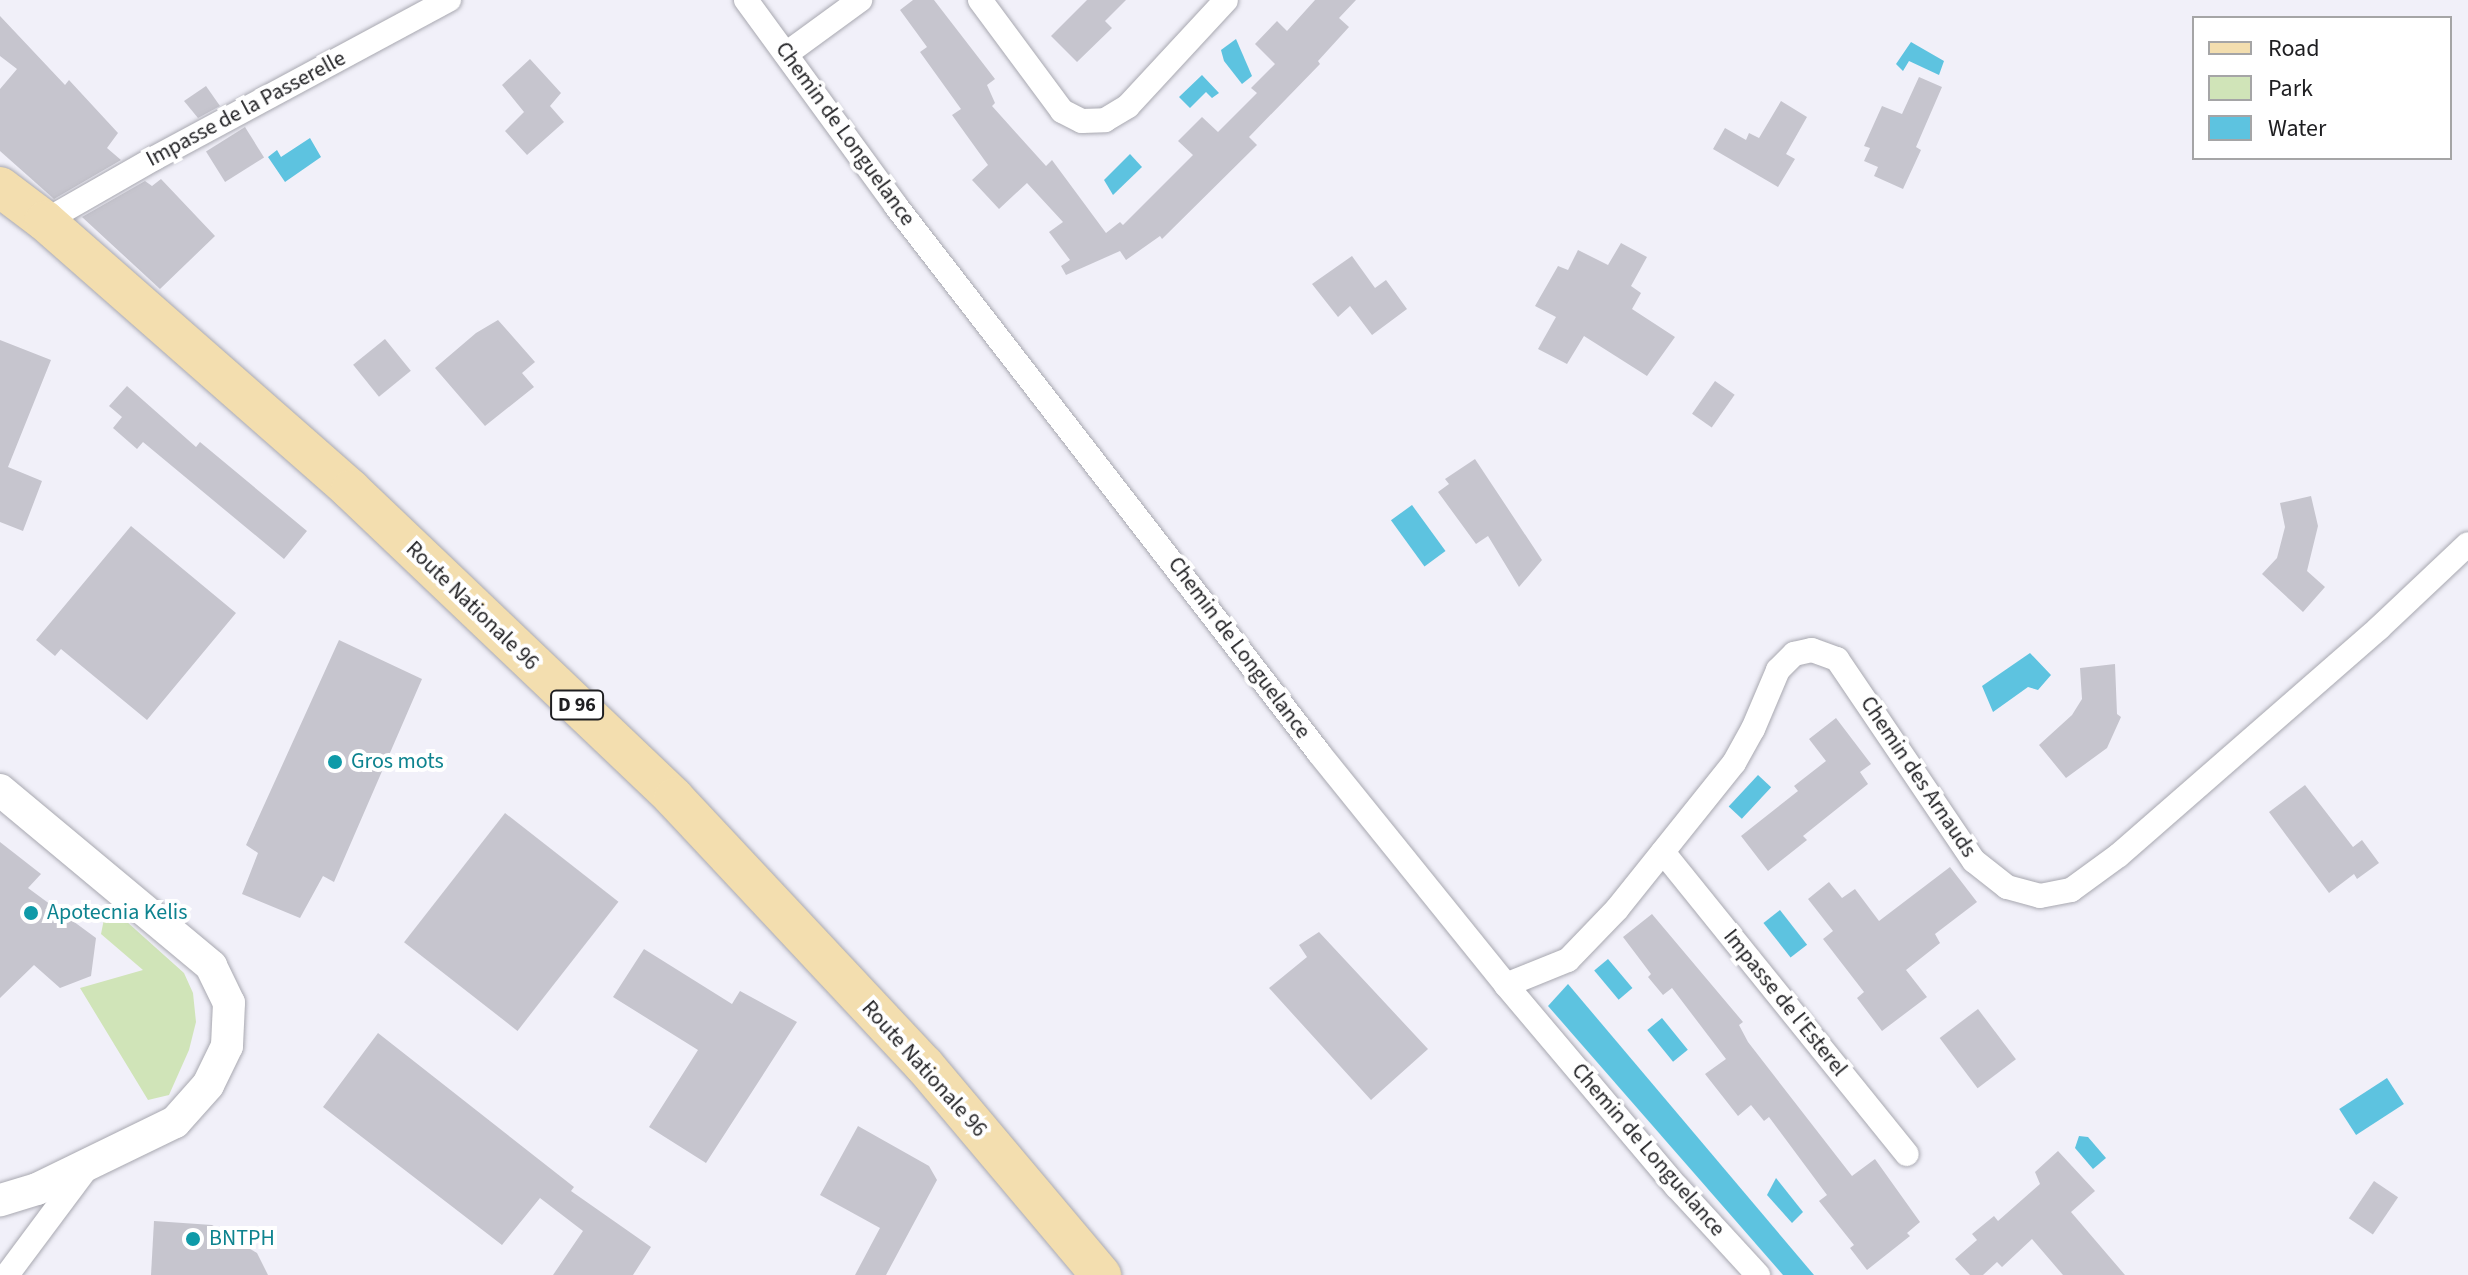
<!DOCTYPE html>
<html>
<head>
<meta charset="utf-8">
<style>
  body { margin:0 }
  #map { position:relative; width:2468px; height:1275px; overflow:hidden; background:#f1f0f9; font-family:"Source Sans 3",sans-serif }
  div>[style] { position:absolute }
  .green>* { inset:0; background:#d0e4b8 }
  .water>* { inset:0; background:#5dc3e0; transform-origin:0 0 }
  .building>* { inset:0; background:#c6c5ce; transform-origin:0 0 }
  .roads { filter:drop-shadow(0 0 2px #a8a8b0) drop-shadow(0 0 2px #a8a8b0) }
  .minor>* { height:24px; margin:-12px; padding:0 12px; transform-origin:12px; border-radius:12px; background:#fff }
  .tertiary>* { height:32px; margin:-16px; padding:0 16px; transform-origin:16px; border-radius:16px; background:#fff }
  .primary>* { height:40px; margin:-20px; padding:0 20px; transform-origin:20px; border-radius:20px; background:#f3deaf }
  .dots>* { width:22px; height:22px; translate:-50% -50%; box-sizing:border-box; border:4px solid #fff; border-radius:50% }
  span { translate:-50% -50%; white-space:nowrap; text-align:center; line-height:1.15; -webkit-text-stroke:8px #fff; paint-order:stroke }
  .shield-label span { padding:2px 6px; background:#fff; border:2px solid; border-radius:6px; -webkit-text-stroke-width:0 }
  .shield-label { font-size:20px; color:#1e1e21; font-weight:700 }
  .street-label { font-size:22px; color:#1e1e21 }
  .culture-label { font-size:22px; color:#0d838f }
  .left { translate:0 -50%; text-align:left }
  .legend { position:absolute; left:2192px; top:16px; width:260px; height:144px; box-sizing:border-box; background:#fff; border:2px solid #a5a5a6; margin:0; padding:10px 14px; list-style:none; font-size:24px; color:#1e1e21 }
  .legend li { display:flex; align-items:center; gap:16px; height:40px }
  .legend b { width:40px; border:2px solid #a5a5a6 }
</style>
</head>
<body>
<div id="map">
  <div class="green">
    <i style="clip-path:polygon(107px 904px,184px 973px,193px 993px,196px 1022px,189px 1050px,169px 1095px,148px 1100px,80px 988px,143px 970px,101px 934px)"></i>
  </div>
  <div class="water">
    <i style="clip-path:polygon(1236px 39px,1252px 76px,1242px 84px,1224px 61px,1221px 50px)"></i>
    <i style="clip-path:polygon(1911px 42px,1944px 61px,1939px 75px,1909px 61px,1903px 71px,1896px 64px)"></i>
    <i style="clip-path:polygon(1202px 75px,1219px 93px,1212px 98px,1206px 92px,1190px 108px,1179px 97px)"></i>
    <i style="clip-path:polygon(310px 138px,321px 157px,285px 182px,268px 157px,277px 150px,281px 157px)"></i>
    <i style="clip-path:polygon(1130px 154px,1142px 167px,1113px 195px,1104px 180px)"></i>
    <i style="left:1412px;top:505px;width:57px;height:26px;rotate:54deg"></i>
    <i style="clip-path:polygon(2030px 653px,2051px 675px,2038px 690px,2028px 687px,1993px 712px,1982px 686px)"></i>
    <i style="left:1758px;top:775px;width:18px;height:43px;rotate:43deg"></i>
    <i style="left:1780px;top:910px;width:44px;height:21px;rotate:52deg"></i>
    <i style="left:1608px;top:959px;width:38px;height:18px;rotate:50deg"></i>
    <i style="clip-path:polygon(1568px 984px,1814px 1275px,1783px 1275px,1548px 1006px)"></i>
    <i style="left:1662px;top:1018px;width:41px;height:19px;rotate:51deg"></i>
    <i style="left:2387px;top:1078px;width:31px;height:57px;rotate:57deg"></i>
    <i style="clip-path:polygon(2079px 1136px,2088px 1137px,2106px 1158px,2093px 1169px,2075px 1148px)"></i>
    <i style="clip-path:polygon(1776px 1178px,1803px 1212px,1792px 1223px,1767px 1195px)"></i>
  </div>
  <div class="building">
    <i style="clip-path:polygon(913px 0,934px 0,995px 79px,987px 85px,995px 103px,992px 106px,1046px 166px,1052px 160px,1106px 233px,1120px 222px,1123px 225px,1193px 155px,1178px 141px,1202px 117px,1218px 132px,1257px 93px,1251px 88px,1275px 64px,1255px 44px,1277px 21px,1287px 31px,1315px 0,1356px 0,1339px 18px,1349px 27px,1318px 61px,1320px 64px,1249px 137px,1257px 145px,1162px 239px,1160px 236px,1126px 260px,1120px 251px,1066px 275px,1061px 266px,1070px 260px,1049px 232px,1063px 222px,1027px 183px,999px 209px,972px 180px,988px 165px,952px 115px,961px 109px,920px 52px,927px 47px,900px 10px)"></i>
    <i style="clip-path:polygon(1087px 0,1126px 0,1105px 21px,1112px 28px,1077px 62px,1051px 36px)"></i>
    <i style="clip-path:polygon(0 16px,65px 85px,69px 80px,118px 133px,107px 148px,121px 160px,54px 199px,0 151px,0 89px,17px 69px,0 56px)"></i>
    <i style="clip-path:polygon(530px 59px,561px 93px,550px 106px,564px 122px,527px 155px,505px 131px,524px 112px,502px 85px)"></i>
    <i style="clip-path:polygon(1919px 77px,1942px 87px,1916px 147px,1921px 150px,1903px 189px,1874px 176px,1878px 167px,1864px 161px,1870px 148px,1864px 146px,1882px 106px,1902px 114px)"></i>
    <i style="clip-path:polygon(206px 86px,220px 106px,198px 118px,184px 101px)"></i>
    <i style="clip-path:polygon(1781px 101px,1807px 117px,1786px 154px,1795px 159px,1778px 187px,1713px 149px,1725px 128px,1746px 140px,1749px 133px,1759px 138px)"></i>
    <i style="left:245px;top:127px;width:36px;height:46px;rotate:58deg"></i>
    <i style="clip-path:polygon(161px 179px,215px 236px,160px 289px,82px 217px,145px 181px,152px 186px)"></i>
    <i style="clip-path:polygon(1621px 243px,1647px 257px,1631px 286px,1641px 293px,1632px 309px,1675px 337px,1647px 376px,1584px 336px,1567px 364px,1538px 349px,1556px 317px,1535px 306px,1558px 266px,1568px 270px,1578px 250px,1608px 265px)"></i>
    <i style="clip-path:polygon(1352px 256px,1375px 288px,1386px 280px,1407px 309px,1372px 335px,1350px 306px,1338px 317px,1312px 284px)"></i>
    <i style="clip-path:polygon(498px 320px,535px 362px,522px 373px,534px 387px,485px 426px,435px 368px,476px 333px)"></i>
    <i style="left:385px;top:339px;width:41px;height:41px;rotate:51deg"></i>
    <i style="clip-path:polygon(0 340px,51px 360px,8px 467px,42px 481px,23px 531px,0 522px)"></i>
    <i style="left:1715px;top:381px;width:24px;height:40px;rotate:35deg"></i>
    <i style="clip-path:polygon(127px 386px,196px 447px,200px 442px,307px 531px,284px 559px,143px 442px,137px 449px,113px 428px,122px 417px,109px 406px)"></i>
    <i style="clip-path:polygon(1475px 459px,1542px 560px,1519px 587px,1488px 536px,1476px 544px,1438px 492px,1449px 484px,1445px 479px)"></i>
    <i style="clip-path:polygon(2311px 496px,2318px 526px,2307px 571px,2325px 587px,2303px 612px,2262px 574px,2277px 558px,2285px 527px,2280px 503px)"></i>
    <i style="clip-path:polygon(131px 526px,236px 613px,147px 720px,61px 649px,55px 656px,36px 640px)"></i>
    <i style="clip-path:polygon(339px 640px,422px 679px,334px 882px,323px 876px,300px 918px,242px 894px,258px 853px,246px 845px)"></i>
    <i style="clip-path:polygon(2115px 664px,2117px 714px,2121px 717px,2107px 748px,2066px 778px,2039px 745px,2072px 715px,2082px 699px,2080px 668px)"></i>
    <i style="clip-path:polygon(1836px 718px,1871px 764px,1860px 772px,1868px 784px,1803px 836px,1807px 840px,1768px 871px,1741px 836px,1798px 791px,1794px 786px,1826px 761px,1809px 739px)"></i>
    <i style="clip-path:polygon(2305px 785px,2353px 847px,2362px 840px,2379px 863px,2357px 879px,2354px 874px,2329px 893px,2269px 812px)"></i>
    <i style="left:505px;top:813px;width:144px;height:164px;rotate:38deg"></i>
    <i style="clip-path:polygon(0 842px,41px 874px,28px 888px,96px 938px,91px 976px,60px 988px,34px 965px,0 998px)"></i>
    <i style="clip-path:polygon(1950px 867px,1977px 902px,1935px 934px,1940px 943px,1906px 970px,1927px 997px,1882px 1031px,1857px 998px,1864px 992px,1823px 939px,1833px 931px,1808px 899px,1829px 882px,1842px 898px,1855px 889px,1879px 921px)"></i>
    <i style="clip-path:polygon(1652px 914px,1743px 1022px,1739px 1025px,1748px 1042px,1852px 1176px,1875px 1159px,1920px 1222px,1907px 1233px,1910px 1236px,1867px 1270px,1850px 1248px,1854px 1245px,1819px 1201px,1827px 1195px,1769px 1117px,1764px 1121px,1751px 1105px,1738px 1116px,1705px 1074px,1726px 1059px,1672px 988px,1663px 995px,1648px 977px,1651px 974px,1623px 937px)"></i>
    <i style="clip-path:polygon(1319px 932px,1428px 1049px,1371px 1100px,1269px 988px,1307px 957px,1299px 945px)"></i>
    <i style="clip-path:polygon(644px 949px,732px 1004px,740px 991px,797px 1022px,706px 1163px,649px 1127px,698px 1050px,613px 997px)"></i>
    <i style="left:1978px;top:1009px;width:63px;height:48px;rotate:53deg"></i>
    <i style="clip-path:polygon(378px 1033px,574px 1187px,571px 1191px,651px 1247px,633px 1275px,553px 1275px,583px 1231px,540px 1198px,502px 1245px,323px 1107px)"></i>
    <i style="clip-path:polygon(858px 1126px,929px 1166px,937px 1180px,886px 1275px,855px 1275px,880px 1228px,820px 1195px)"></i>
    <i style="clip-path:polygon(2058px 1151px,2095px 1191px,2071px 1212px,2125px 1275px,2063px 1275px,2032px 1239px,2002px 1267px,1997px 1262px,1983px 1275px,1970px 1275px,1955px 1259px,1977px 1240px,1972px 1234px,1994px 1216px,1998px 1221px,2040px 1184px,2035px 1172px)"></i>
    <i style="left:2374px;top:1181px;width:29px;height:45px;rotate:34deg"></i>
    <i style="clip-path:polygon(154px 1221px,212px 1225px,257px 1253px,268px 1275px,151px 1275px)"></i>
  </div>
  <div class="roads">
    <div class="minor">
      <i style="left:746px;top:0;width:255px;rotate:53.9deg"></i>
      <i style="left:896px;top:206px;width:691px;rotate:52.28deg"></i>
      <i style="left:1319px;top:753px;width:298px;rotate:51.1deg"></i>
      <i style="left:1506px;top:985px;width:265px;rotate:49.8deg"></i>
      <i style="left:1677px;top:1187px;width:120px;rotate:47.4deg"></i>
      <i style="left:980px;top:0;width:138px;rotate:53.5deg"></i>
      <i style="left:1062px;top:111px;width:22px;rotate:27deg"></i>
      <i style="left:1082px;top:121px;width:23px;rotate:-2deg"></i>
      <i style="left:1105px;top:120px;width:27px;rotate:-31deg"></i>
      <i style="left:1128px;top:106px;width:144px;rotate:-47.2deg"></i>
      <i style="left:786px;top:54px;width:92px;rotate:-36.1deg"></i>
      <i style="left:45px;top:221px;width:127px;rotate:-29.8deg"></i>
      <i style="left:155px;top:158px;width:334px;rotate:-28.3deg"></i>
      <i style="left:1663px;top:852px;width:388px;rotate:51.1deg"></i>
      <i style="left:1506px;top:985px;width:67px;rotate:-22deg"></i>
      <i style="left:1568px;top:960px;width:71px;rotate:-46.1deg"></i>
      <i style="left:1617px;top:909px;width:187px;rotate:-51.3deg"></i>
      <i style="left:1734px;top:763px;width:39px;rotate:-61deg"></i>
      <i style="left:1753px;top:729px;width:64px;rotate:-67deg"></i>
      <i style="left:1778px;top:670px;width:23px;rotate:-45deg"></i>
      <i style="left:1794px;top:654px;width:18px;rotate:-13deg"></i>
      <i style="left:1812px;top:650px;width:27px;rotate:20deg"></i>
      <i style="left:1837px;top:659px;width:244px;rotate:55.9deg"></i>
      <i style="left:1974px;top:861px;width:42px;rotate:38.2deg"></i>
      <i style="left:2007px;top:887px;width:34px;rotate:15deg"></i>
      <i style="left:2040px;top:896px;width:32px;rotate:-11deg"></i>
      <i style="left:2071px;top:890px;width:59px;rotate:-36.1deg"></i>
      <i style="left:2119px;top:855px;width:345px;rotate:-41.1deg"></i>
      <i style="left:2379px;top:628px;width:122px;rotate:-43.3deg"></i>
      <i style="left:7px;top:1275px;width:137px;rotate:-53.3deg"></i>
    </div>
    <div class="tertiary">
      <i style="left:0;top:790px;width:275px;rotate:39.8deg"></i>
      <i style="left:211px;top:966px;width:41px;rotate:64.1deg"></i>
      <i style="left:229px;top:1003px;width:43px;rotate:92.7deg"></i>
      <i style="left:227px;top:1046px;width:43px;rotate:116deg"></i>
      <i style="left:208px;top:1085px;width:50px;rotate:131.7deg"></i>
      <i style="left:175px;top:1122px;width:153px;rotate:154.1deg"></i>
      <i style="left:37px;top:1189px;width:39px;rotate:163deg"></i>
    </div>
    <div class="primary">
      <i style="left:0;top:187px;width:56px;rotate:37.1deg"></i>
      <i style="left:45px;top:221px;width:407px;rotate:41.3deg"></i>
      <i style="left:351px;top:490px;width:446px;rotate:43.6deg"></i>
      <i style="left:674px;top:798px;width:366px;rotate:46.9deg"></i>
      <i style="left:924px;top:1065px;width:275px;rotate:49.9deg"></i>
    </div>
  </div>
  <div class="dots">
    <i style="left:335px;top:762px;background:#0f9aa8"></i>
    <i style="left:31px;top:913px;background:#0f9aa8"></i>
    <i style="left:193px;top:1239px;background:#0f9aa8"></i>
  </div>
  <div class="shield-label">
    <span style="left:577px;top:705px">D 96</span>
  </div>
  <div class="street-label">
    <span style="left:246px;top:109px;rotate:-28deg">Impasse de la Passerelle</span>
    <span style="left:845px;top:134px;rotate:54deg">Chemin de Longuelance</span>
    <span style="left:472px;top:606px;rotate:44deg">Route Nationale 96</span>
    <span style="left:1239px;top:648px;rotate:53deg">Chemin de Longuelance</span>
    <span style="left:1918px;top:777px;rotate:56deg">Chemin des Arnauds</span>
    <span style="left:1785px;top:1003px;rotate:51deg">Impasse de l'Esterel</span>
    <span style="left:924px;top:1069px;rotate:48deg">Route Nationale 96</span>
    <span style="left:1648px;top:1150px;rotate:49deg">Chemin de Longuelance</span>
  </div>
  <div class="culture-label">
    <span class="left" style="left:351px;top:762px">Gros mots</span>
    <span class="left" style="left:47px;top:913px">Apotecnia Kelis</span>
    <span class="left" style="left:209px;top:1239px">BNTPH</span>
  </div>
  <ul class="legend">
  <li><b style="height:10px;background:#f3deaf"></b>Road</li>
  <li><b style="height:22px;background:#d0e4b8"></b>Park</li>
  <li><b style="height:22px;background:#5dc3e0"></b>Water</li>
  </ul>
</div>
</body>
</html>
